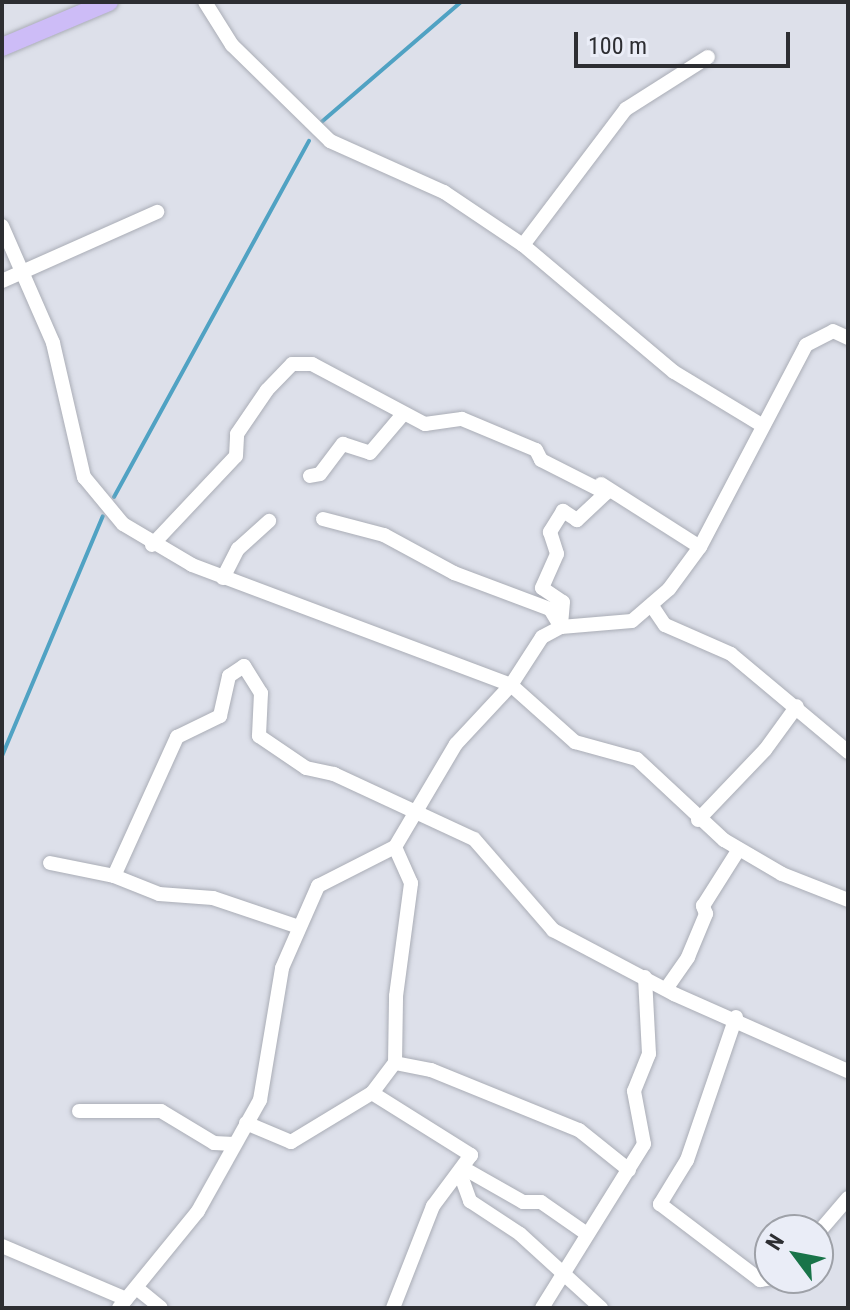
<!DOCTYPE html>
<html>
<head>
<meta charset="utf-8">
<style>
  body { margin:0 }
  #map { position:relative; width:850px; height:1310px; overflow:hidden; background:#dde0ea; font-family:"Roboto Condensed",sans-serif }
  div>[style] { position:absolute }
  .stream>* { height:4px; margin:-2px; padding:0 2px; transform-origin:2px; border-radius:2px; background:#50a2c3 }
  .roads { filter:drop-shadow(0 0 2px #aaadb6) drop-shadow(0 0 2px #aaadb6) }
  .minor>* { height:14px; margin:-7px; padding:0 7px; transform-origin:7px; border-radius:7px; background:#fff }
  .major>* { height:18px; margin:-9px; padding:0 9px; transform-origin:9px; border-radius:9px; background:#cdbcf7 }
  span { translate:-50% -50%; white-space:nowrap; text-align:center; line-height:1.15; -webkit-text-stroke:6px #eaedf7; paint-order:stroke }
  .frame { position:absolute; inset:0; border:4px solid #2d2e32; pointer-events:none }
  .north { position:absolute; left:754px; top:1214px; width:80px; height:80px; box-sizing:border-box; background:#eaedf7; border:2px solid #9ea1a8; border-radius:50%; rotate:302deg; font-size:22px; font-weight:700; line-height:32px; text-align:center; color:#2d2e32 }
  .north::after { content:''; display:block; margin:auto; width:28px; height:36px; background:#197449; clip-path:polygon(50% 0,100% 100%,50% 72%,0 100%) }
  .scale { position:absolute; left:574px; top:32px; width:216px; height:36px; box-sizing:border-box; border:4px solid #2d2e32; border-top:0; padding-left:10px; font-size:24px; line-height:28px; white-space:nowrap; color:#2d2e32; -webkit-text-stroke:6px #eaedf7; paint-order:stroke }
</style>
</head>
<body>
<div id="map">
  <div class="stream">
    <i style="left:318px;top:125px;width:189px;rotate:-40.7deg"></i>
    <i style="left:114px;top:497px;width:406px;rotate:-61.3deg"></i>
    <i style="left:2px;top:756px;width:260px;rotate:-67.2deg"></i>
  </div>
  <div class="roads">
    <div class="minor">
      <i style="left:205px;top:2px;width:51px;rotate:57.9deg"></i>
      <i style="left:232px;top:45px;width:137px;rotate:44.4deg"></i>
      <i style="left:330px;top:141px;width:125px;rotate:24.1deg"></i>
      <i style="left:444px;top:192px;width:95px;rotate:33.9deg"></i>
      <i style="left:523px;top:245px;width:197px;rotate:40.1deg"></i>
      <i style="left:674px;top:372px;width:104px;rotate:31.2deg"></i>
      <i style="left:2px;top:226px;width:128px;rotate:66.4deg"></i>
      <i style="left:53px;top:343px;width:138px;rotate:77deg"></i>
      <i style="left:84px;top:477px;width:61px;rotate:50.3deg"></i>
      <i style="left:123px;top:524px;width:80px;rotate:30.7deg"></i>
      <i style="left:192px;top:565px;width:341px;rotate:20.6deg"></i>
      <i style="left:511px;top:685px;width:86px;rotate:41.7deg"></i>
      <i style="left:575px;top:742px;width:64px;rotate:15.3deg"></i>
      <i style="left:637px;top:759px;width:119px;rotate:43deg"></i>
      <i style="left:724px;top:840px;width:67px;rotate:30.4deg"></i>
      <i style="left:782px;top:874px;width:71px;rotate:21.5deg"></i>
      <i style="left:523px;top:245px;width:171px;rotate:-52.9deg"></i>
      <i style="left:626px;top:109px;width:97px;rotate:-32.4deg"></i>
      <i style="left:2px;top:281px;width:170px;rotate:-24deg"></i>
      <i style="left:310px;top:476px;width:10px;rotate:-11deg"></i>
      <i style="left:320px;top:474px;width:38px;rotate:-53deg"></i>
      <i style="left:343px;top:444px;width:28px;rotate:18deg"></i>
      <i style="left:370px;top:453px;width:52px;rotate:-49.6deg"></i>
      <i style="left:601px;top:484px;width:117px;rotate:32.5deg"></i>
      <i style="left:323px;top:519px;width:63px;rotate:14.7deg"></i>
      <i style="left:384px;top:535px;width:80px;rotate:28.5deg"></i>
      <i style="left:454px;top:573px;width:103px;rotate:20.6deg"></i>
      <i style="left:550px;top:609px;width:21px;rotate:59deg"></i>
      <i style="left:152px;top:545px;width:122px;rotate:-46.7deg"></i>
      <i style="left:236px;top:456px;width:22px;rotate:-87deg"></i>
      <i style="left:237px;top:434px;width:53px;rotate:-55.7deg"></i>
      <i style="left:267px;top:390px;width:36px;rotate:-46deg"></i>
      <i style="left:292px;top:364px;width:20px"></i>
      <i style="left:312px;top:364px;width:128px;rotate:28deg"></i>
      <i style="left:425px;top:424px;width:37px;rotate:-8deg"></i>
      <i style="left:462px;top:419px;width:80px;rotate:22.7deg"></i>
      <i style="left:536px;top:450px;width:11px;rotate:63deg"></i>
      <i style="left:541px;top:460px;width:73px;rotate:26.9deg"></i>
      <i style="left:606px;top:493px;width:40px;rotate:137deg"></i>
      <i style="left:577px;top:520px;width:17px;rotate:-147deg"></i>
      <i style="left:563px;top:511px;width:25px;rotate:122deg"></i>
      <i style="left:550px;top:532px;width:23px;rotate:72deg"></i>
      <i style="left:557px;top:554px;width:37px;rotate:114deg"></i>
      <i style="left:542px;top:588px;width:25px;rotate:34deg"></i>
      <i style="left:563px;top:602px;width:25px;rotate:95deg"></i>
      <i style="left:223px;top:578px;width:33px;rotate:-63deg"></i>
      <i style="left:238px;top:549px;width:42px;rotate:-42.1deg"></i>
      <i style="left:652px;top:606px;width:23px;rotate:56deg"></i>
      <i style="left:665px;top:625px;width:72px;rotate:23.7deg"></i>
      <i style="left:731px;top:654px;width:153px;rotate:39.9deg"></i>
      <i style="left:698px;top:820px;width:97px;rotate:-46.3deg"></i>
      <i style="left:765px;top:750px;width:54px;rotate:-54deg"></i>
      <i style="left:50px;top:863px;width:65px;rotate:11.5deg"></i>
      <i style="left:114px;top:876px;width:48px;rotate:21.8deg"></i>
      <i style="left:159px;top:894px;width:54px;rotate:4.2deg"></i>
      <i style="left:213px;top:898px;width:91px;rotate:18.6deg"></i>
      <i style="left:114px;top:876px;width:153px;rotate:-65.6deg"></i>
      <i style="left:177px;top:737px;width:48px;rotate:-26deg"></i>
      <i style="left:220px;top:716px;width:41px;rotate:-77.3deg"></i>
      <i style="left:229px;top:676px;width:18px;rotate:-34deg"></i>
      <i style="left:244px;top:666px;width:32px;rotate:58deg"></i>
      <i style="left:261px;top:693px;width:43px;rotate:92.7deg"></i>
      <i style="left:259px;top:736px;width:57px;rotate:34.2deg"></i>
      <i style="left:306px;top:768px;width:29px;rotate:12deg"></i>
      <i style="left:334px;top:774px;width:154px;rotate:24.9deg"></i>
      <i style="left:474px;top:839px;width:121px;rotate:49deg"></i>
      <i style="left:553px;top:930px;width:137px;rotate:27.9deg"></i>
      <i style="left:674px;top:994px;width:190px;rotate:23.9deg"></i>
      <i style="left:666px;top:989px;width:39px;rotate:-55deg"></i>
      <i style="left:688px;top:957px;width:47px;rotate:-67.3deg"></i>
      <i style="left:706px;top:914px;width:9px;rotate:-111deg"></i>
      <i style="left:703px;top:906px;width:67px;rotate:-57.7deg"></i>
      <i style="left:736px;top:1017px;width:151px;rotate:108.9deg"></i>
      <i style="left:687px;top:1160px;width:52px;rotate:121.5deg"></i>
      <i style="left:660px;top:1204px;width:126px;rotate:37.2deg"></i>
      <i style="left:760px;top:1280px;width:12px;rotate:-9deg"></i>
      <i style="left:395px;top:1063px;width:37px;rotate:11deg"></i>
      <i style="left:431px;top:1070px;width:160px;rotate:22.1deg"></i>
      <i style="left:579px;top:1130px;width:64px;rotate:38.7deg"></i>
      <i style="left:372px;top:1093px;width:117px;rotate:32.1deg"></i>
      <i style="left:471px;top:1155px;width:64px;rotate:126.7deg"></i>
      <i style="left:433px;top:1206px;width:110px;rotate:111.4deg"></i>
      <i style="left:79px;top:1111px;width:82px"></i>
      <i style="left:161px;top:1111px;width:62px;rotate:31.1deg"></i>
      <i style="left:214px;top:1143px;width:20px;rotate:3deg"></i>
      <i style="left:246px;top:1123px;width:49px;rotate:22.9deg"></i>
      <i style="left:291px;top:1142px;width:95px;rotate:-31.2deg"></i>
      <i style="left:372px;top:1093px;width:38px;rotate:-53deg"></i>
      <i style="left:395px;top:1063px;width:67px;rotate:-89.1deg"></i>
      <i style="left:396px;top:996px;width:114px;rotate:-82.4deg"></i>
      <i style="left:411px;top:883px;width:39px;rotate:-114deg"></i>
      <i style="left:465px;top:1169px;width:67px;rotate:29.6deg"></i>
      <i style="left:523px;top:1202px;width:18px"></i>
      <i style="left:541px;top:1202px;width:56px;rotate:34.8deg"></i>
      <i style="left:461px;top:1176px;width:27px;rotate:70deg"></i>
      <i style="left:470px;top:1201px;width:60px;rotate:33.4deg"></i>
      <i style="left:520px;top:1234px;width:110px;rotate:42.4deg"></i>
      <i style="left:818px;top:1233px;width:46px;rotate:-49.4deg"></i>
      <i style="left:2px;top:1246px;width:135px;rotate:23.1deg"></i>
      <i style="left:139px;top:1290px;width:28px;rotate:39deg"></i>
      <i style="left:119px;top:1308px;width:125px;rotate:-50.8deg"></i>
      <i style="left:198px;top:1211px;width:127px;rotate:-60.8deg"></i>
      <i style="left:260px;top:1100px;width:134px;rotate:-80.5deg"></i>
      <i style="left:282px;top:968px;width:90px;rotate:-66.3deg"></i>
      <i style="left:318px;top:886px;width:86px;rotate:-26.9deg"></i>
      <i style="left:395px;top:847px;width:120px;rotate:-59.4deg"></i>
      <i style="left:456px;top:744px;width:81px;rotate:-47deg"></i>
      <i style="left:511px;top:685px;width:57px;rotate:-57.1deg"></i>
      <i style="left:542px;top:637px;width:21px;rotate:-28deg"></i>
      <i style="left:561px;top:627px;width:71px;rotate:-4.8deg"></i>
      <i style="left:632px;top:621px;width:49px;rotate:-40.9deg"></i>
      <i style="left:669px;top:589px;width:52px;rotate:-53.6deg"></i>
      <i style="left:700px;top:547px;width:228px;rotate:-62.3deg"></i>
      <i style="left:806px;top:345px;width:30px;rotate:-27deg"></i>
      <i style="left:833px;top:331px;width:17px;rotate:25deg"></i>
      <i style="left:542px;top:1308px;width:193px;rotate:-58.1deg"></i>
      <i style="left:644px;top:1144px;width:54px;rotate:-100.7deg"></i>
      <i style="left:634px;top:1091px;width:40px;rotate:-68deg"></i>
      <i style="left:649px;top:1054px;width:77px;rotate:-93deg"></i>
    </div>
    <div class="major">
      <i style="left:2px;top:47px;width:116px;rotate:-22.8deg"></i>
    </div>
  </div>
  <div class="frame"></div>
  <div class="north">N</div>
  <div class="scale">100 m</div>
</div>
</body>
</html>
